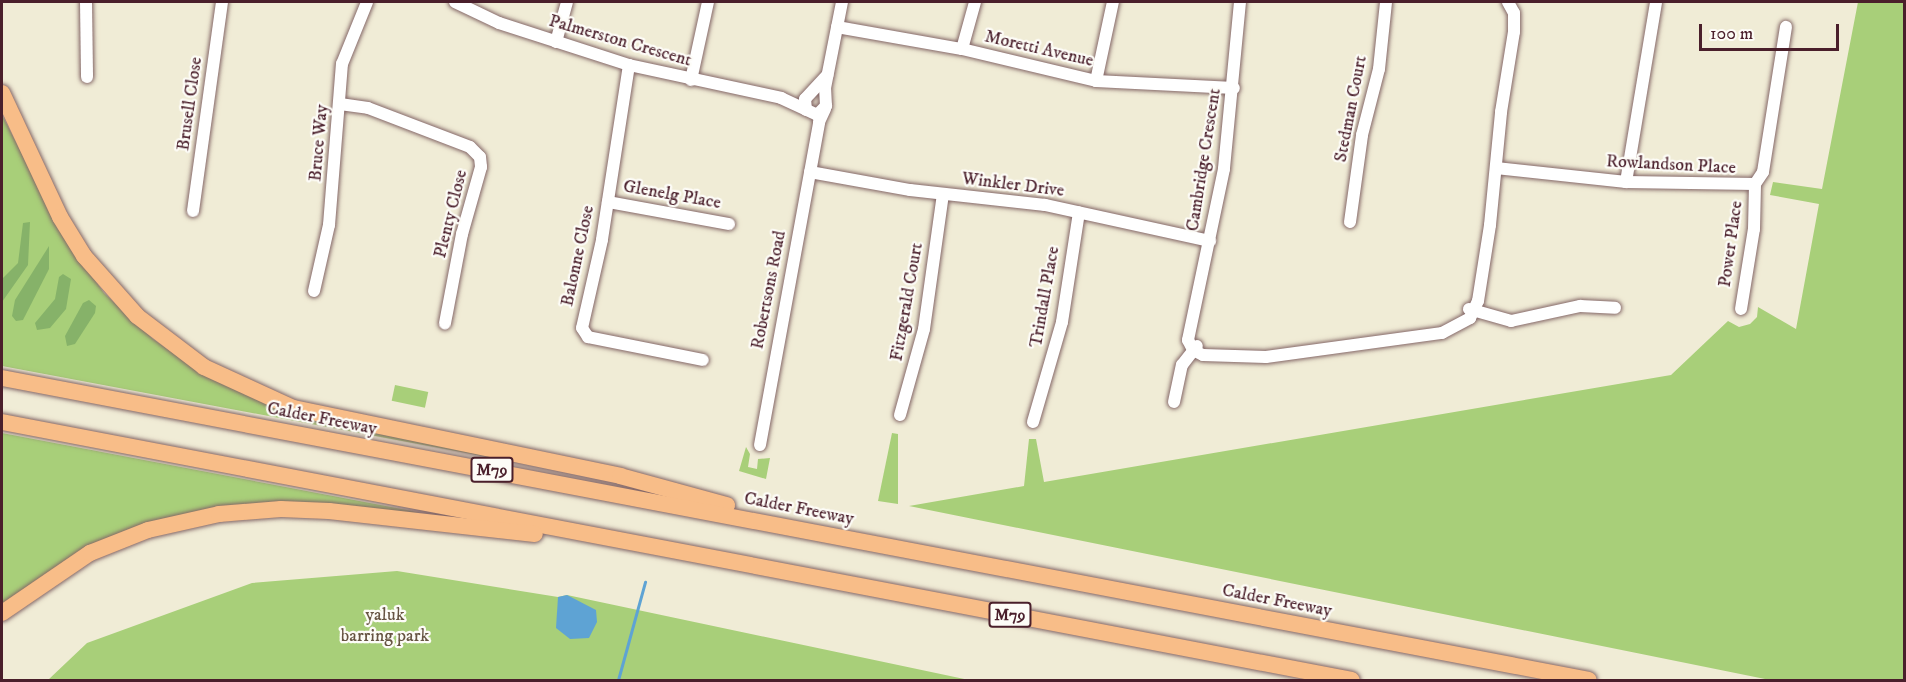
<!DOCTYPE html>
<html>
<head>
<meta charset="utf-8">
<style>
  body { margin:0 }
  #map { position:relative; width:1906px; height:682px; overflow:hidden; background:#f0ecd6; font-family:"IM FELL DW Pica",serif }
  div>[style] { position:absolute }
  .green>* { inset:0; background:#a8cf79; transform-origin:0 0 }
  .forest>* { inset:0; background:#86b269 }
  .water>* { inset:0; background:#5ea3d4 }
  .stream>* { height:3px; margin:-1.5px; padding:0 1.5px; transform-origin:1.5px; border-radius:1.5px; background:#5ea3d4 }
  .roads { filter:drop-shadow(0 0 2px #846767) drop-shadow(0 0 2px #846767) }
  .minor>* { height:12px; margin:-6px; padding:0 6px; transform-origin:6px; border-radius:6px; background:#fff }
  .highway>* { height:16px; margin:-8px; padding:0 8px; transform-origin:8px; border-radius:8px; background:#f8bd88 }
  span { translate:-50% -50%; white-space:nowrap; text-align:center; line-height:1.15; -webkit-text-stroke:4.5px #fdfcf7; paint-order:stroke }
  .shield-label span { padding:2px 4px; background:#fdfcf7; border:2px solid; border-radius:4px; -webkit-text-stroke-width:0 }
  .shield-label { font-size:16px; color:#4a1f2b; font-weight:700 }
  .street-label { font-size:18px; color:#4a1f2b }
  .park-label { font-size:18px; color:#665442 }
  .frame { position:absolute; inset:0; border:3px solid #4a1f2b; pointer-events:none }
  .scale { position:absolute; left:1699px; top:24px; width:140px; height:27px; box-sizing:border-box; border:3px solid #4a1f2b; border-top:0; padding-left:8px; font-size:18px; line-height:21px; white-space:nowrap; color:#4a1f2b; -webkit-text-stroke:4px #fdfcf7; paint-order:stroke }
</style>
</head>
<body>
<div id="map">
  <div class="green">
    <i style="clip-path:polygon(1858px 2px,1904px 2px,1904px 680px,1770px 680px,909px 506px,1024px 486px,1029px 439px,1036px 439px,1044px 482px,1671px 375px,1728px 321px,1739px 327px,1750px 324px,1757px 317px,1758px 307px,1796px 329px,1819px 204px,1770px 195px,1773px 182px,1822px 189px)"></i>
    <i style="clip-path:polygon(2px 115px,66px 239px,104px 293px,153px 339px,203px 374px,300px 417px,594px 477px,2px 366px)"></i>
    <i style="left:395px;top:385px;width:34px;height:16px;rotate:12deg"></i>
    <i style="clip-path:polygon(2px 433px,412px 511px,426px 515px,247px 506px,57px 567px,2px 606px)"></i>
    <i style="clip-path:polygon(892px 433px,898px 434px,898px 504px,878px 501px)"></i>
    <i style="clip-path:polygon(746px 447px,750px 454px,748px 467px,757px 469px,758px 459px,770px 458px,766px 479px,739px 471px)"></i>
    <i style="clip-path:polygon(397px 571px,558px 597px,567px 595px,969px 680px,48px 680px,87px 643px,252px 583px)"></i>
  </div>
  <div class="forest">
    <i style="clip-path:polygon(30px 222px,28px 265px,2px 302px,2px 279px,18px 263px,23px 223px)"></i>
    <i style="clip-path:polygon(49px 246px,49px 269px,23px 320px,16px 321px,12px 316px,15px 300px)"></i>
    <i style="clip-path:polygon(63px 274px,71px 279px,66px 309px,50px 328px,37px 330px,35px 323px,55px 299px,59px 277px)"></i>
    <i style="clip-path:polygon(89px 300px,96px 306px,95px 313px,75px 344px,67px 346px,65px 336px,83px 303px)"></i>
  </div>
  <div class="water">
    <i style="clip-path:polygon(567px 595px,596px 610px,597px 622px,589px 638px,570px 639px,556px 628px,558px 597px)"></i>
  </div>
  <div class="stream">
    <i style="left:618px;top:680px;width:102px;rotate:-74.6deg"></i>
  </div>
  <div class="roads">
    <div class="minor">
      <i style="left:86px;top:2px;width:75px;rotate:89.2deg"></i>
      <i style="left:455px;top:2px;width:49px;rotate:25.5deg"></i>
      <i style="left:499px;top:23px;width:137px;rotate:17.9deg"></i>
      <i style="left:629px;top:65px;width:156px;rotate:12.2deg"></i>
      <i style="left:781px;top:98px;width:40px;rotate:25deg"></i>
      <i style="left:817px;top:115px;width:13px;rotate:-45deg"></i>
      <i style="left:826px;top:106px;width:18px;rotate:-93deg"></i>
      <i style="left:825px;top:88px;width:88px;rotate:-78.8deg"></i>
      <i style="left:1240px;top:2px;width:168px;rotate:95.5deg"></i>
      <i style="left:1224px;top:169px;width:175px;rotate:101.9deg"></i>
      <i style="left:1188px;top:340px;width:11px;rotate:63deg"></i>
      <i style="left:1193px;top:350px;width:11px;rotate:27deg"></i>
      <i style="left:1203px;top:355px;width:63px;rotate:1.8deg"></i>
      <i style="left:1266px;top:357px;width:178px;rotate:-7.8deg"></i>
      <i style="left:1442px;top:333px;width:32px;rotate:-28deg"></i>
      <i style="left:1470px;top:318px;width:19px;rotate:-65deg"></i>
      <i style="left:1478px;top:301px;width:77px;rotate:-81deg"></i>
      <i style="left:1490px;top:225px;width:114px;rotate:-84.4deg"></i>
      <i style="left:1501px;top:112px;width:81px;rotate:-80.8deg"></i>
      <i style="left:1514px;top:32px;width:19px;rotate:-90deg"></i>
      <i style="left:1514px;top:13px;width:13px;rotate:-119deg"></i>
      <i style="left:837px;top:27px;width:127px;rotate:10deg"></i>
      <i style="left:962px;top:49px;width:138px;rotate:13.4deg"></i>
      <i style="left:1096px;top:81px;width:138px;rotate:2.9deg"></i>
      <i style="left:556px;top:42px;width:41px;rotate:-74.6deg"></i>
      <i style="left:962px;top:49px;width:49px;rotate:-74.5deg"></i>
      <i style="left:629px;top:65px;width:177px;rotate:98.8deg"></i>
      <i style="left:602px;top:240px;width:90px;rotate:102.8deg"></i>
      <i style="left:582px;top:328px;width:11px;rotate:56deg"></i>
      <i style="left:588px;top:337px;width:117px;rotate:11.3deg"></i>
      <i style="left:691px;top:80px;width:80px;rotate:-77.7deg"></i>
      <i style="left:1096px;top:81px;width:81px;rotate:-77.9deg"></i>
      <i style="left:340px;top:104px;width:28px;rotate:8deg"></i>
      <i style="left:368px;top:108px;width:109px;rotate:20.9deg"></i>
      <i style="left:470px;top:147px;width:14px;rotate:45deg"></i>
      <i style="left:480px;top:157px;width:10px;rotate:84deg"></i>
      <i style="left:481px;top:167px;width:70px;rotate:105.8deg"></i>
      <i style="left:462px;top:234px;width:91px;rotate:100.8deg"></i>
      <i style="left:806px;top:110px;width:11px;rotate:-95deg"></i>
      <i style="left:805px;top:99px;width:33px;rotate:-47deg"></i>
      <i style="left:1496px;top:168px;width:131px;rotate:6.1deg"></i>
      <i style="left:1626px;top:182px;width:129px;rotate:0.9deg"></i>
      <i style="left:1755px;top:184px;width:14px;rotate:-56deg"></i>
      <i style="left:1763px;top:172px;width:147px;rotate:-81deg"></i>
      <i style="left:810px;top:172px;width:102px;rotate:10.2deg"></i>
      <i style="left:910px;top:190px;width:136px;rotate:6.3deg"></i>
      <i style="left:1045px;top:205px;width:169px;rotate:12.3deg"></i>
      <i style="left:1626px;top:182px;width:182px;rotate:-80.5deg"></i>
      <i style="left:608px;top:202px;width:123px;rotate:10.3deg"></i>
      <i style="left:193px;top:211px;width:211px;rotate:-82.1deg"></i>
      <i style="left:1350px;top:222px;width:88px;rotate:-82.1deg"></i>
      <i style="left:1362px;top:135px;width:68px;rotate:-75.6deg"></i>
      <i style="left:1379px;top:69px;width:67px;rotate:-84deg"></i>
      <i style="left:314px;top:291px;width:68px;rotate:-77.2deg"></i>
      <i style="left:329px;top:225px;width:162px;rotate:-85.4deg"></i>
      <i style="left:342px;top:64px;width:67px;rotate:-68deg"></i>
      <i style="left:1469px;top:309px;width:44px;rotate:15.9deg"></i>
      <i style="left:1511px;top:321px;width:71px;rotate:-12.3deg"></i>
      <i style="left:1580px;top:306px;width:35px;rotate:3deg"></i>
      <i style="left:1741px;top:309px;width:81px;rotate:-80.8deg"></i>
      <i style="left:1754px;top:229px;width:45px;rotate:-88.7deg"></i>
      <i style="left:1174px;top:402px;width:38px;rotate:-78deg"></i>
      <i style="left:1182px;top:365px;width:24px;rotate:-52deg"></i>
      <i style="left:900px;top:415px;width:89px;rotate:-74.4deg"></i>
      <i style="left:924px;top:329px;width:136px;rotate:-82deg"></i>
      <i style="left:1033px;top:422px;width:104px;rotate:-73.8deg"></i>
      <i style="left:1062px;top:322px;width:111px;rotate:-81.2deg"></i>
      <i style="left:760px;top:445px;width:328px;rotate:-79.6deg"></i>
      <i style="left:819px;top:122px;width:14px;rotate:-65deg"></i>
    </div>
    <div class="highway">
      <i style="left:2px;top:93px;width:137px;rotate:64.9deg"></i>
      <i style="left:60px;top:217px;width:46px;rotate:58.4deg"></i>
      <i style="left:84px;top:256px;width:80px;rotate:48.5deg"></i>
      <i style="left:137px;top:316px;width:84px;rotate:37.3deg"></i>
      <i style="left:204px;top:367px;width:98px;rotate:24.7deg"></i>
      <i style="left:293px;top:408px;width:334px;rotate:11.7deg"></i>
      <i style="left:620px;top:476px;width:111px;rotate:15.2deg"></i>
      <i style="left:2px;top:378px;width:1615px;rotate:10.77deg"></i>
      <i style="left:2px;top:422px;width:1374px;rotate:10.82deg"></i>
      <i style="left:2px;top:613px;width:107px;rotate:-34.3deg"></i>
      <i style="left:90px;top:553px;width:62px;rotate:-21.6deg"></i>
      <i style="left:148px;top:530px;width:73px;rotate:-12.7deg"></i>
      <i style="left:219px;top:514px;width:62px;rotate:-4.6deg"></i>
      <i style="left:281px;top:509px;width:48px;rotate:2.4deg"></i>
      <i style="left:329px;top:511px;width:207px;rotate:6.4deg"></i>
    </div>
  </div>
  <div class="shield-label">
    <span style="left:492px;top:470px">M79</span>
    <span style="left:1010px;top:615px">M79</span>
  </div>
  <div class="street-label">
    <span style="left:620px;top:41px;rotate:16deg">Palmerston Crescent</span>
    <span style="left:1039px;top:49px;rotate:13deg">Moretti Avenue</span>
    <span style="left:190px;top:104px;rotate:-82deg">Brusell Close</span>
    <span style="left:1351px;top:109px;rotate:-79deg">Stedman Court</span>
    <span style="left:319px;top:143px;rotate:-85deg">Bruce Way</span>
    <span style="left:1204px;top:160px;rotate:-81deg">Cambridge Crescent</span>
    <span style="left:1671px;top:165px;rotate:3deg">Rowlandson Place</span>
    <span style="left:1013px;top:185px;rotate:7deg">Winkler Drive</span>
    <span style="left:672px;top:195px;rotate:10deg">Glenelg Place</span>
    <span style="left:451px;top:214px;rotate:-76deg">Plenty Close</span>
    <span style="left:1731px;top:244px;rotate:-82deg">Power Place</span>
    <span style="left:578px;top:256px;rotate:-78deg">Balonne Close</span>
    <span style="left:769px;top:290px;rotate:-79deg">Robertsons Road</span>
    <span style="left:1045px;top:297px;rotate:-80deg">Trindall Place</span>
    <span style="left:907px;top:302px;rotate:-80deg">Fitzgerald Court</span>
    <span style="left:322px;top:419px;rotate:11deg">Calder Freeway</span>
    <span style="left:799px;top:509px;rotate:11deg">Calder Freeway</span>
    <span style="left:1277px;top:601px;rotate:11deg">Calder Freeway</span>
  </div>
  <div class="park-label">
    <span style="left:385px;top:626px">yaluk<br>barring park</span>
  </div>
  <div class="frame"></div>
  <div class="scale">100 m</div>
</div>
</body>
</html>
